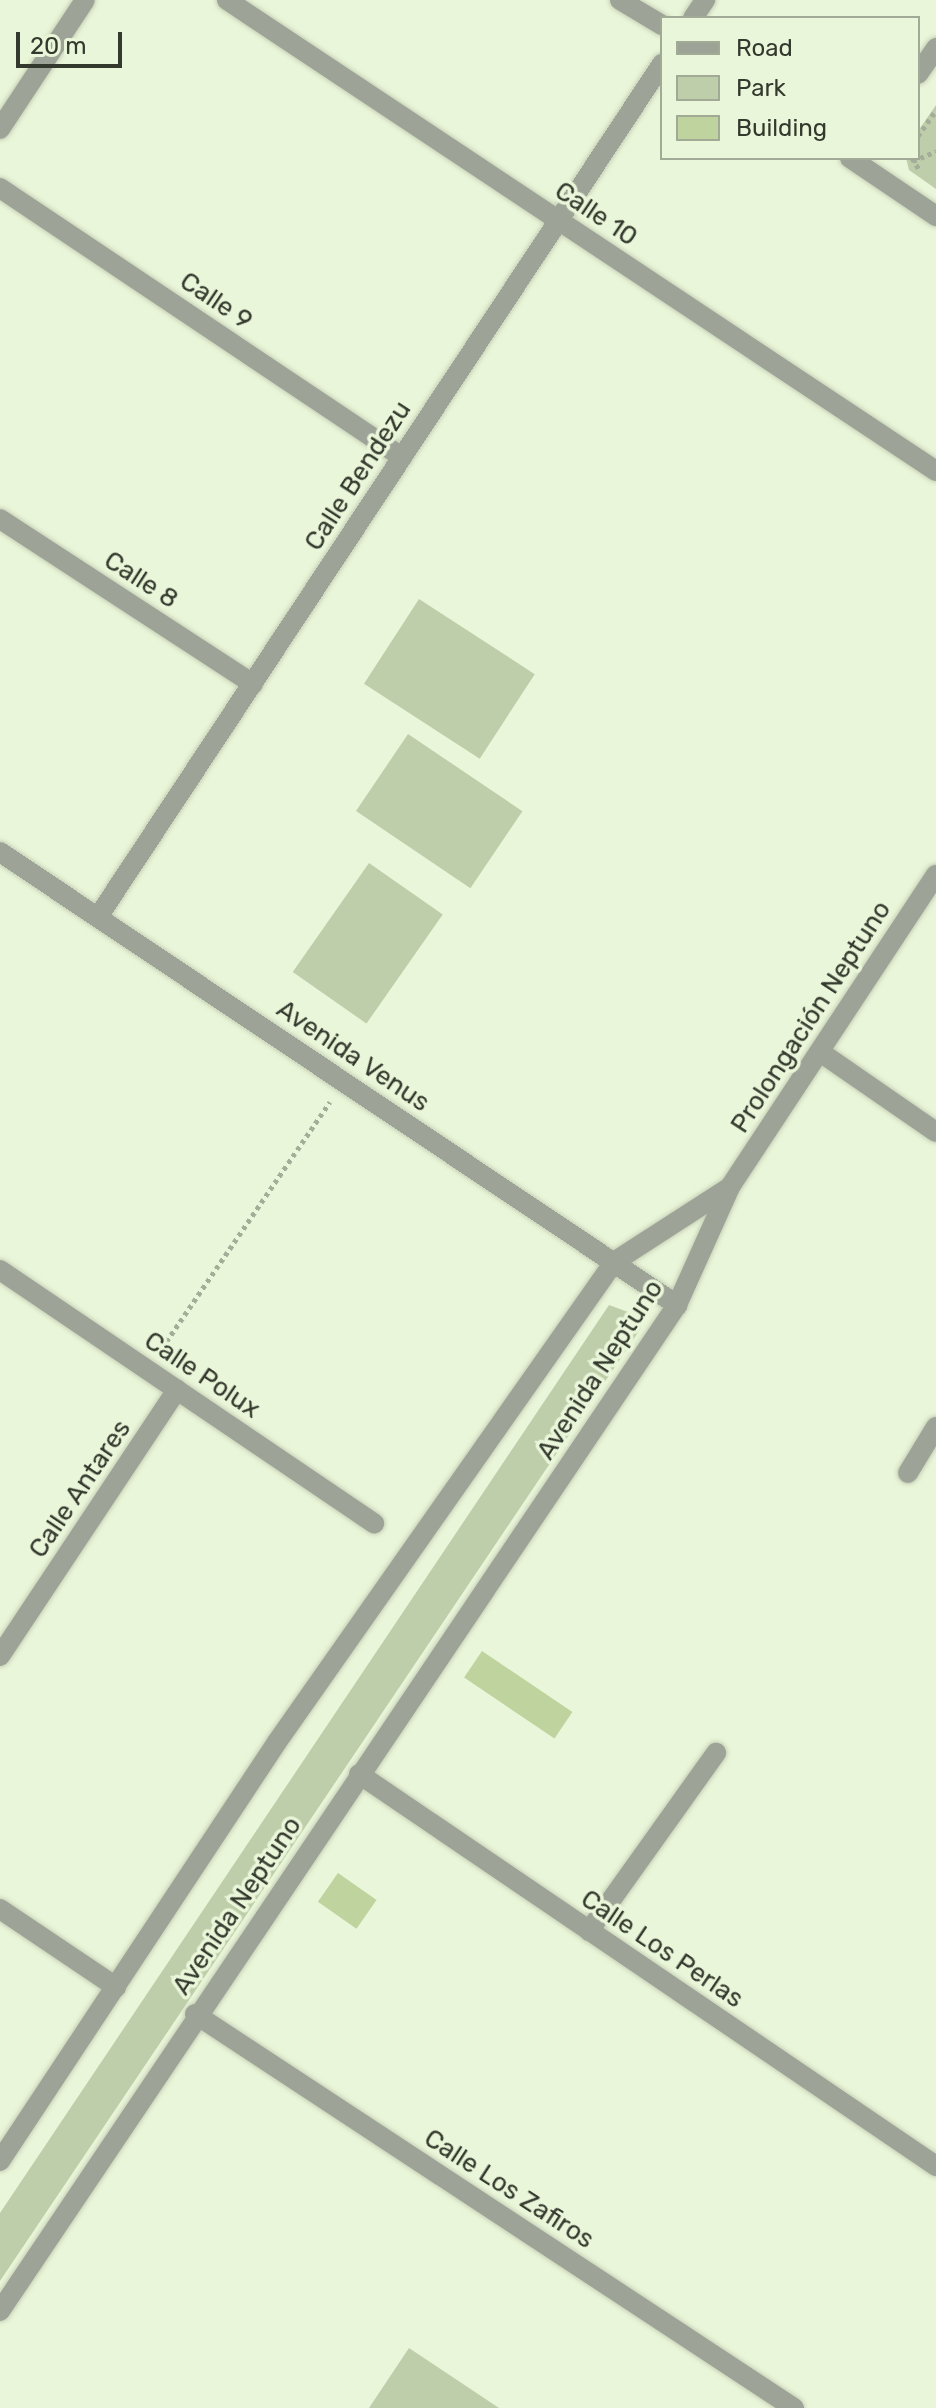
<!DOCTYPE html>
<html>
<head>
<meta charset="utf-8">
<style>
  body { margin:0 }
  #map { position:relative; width:936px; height:2408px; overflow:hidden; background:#eaf6d9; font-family:Rubik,sans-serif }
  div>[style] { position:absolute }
  .green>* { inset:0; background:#bfceaa; transform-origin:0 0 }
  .building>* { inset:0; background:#bed39d; transform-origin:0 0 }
  .path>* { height:5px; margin-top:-2.5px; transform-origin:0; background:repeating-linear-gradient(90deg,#a4ad97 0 4px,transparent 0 8px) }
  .roads { filter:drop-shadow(0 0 2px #c6d0b7) drop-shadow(0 0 2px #c6d0b7) }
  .pedestrian>* { height:20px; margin:-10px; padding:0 10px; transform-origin:10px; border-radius:10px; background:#9ea397 }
  .minor>* { height:20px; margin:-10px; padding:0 10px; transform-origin:10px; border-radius:10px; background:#9ea397 }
  .tertiary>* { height:20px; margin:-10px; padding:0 10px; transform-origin:10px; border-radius:10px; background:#9ea397 }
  span { translate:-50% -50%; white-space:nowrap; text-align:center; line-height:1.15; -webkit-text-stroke:7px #eaf6d9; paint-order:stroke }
  .street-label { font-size:26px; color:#34392e }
  .legend { position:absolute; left:660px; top:16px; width:260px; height:144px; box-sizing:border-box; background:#eaf6d9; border:2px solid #a1aa95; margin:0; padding:10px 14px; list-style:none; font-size:24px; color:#34392e }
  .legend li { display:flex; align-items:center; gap:16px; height:40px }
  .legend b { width:40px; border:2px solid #a1aa95 }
  .scale { position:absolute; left:16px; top:32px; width:106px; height:36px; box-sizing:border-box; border:4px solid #34392e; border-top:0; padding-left:10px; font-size:24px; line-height:28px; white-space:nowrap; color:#34392e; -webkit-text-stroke:6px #eaf6d9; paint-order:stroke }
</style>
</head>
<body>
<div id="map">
  <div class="green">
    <i style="clip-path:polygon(936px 105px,936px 189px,909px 170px,906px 158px,918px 158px,918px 131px)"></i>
    <i style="left:419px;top:599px;width:138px;height:101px;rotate:33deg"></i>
    <i style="left:408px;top:734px;width:138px;height:93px;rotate:34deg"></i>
    <i style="left:369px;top:863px;width:90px;height:133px;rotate:35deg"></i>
    <i style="clip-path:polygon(609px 1305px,639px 1316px,641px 1328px,0 2281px,0 2213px)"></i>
    <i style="clip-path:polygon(409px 2348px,499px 2408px,369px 2408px)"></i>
  </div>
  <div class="building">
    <i style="left:482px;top:1651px;width:109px;height:32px;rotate:34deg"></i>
    <i style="left:338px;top:1873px;width:47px;height:35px;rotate:35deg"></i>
  </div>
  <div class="path">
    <i style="left:918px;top:136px;width:32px;rotate:-55deg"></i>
    <i style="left:912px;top:158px;width:13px;rotate:58deg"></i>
    <i style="left:913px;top:161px;width:25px;rotate:-23deg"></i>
    <i style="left:162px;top:1348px;width:298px;rotate:-55.7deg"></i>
  </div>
  <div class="roads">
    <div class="pedestrian">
      <i style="left:0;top:1270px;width:452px;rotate:34.1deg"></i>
    </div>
    <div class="minor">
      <i style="left:227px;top:0;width:851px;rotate:33.6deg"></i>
      <i style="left:620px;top:0;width:49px;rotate:30.8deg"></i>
      <i style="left:693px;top:18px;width:22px;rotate:-56deg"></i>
      <i style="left:918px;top:74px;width:32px;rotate:-55deg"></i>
      <i style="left:0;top:129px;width:154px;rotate:-56.6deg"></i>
      <i style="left:850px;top:158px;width:104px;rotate:34deg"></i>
      <i style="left:0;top:188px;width:484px;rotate:33.8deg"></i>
      <i style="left:0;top:519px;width:302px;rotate:33.1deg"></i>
      <i style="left:98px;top:917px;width:1023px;rotate:-56.53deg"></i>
      <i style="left:820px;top:1052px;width:141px;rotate:34.6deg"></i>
      <i style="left:908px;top:1473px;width:54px;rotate:-58.7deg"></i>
      <i style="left:0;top:1656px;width:320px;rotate:-56.4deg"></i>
      <i style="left:359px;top:1774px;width:698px;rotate:34.19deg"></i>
      <i style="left:0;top:1909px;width:140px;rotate:33.9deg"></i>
      <i style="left:589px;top:1931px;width:219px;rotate:-54.5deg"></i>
      <i style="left:195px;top:2014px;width:717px;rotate:33.34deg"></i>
    </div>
    <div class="tertiary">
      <i style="left:0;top:852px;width:815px;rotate:33.79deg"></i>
      <i style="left:0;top:2161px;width:502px;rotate:-56.53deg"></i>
      <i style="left:277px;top:1742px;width:586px;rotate:-54.93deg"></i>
      <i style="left:614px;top:1262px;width:138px;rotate:-32.9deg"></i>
      <i style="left:0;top:2311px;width:1213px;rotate:-56.06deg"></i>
      <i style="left:677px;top:1305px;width:129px;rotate:-65.8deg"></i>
      <i style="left:730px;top:1187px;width:374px;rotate:-56.6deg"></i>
    </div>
  </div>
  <div class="street-label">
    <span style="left:596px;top:214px;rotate:34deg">Calle 10</span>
    <span style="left:216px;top:301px;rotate:34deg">Calle 9</span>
    <span style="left:358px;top:476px;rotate:-57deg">Calle Bendezu</span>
    <span style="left:141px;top:580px;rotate:33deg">Calle 8</span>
    <span style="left:811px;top:1017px;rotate:-57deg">Prolongación Neptuno</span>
    <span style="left:353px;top:1056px;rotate:34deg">Avenida Venus</span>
    <span style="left:600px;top:1370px;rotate:-57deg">Avenida Neptuno</span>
    <span style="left:202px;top:1375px;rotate:34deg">Calle Polux</span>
    <span style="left:80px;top:1489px;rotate:-56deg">Calle Antares</span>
    <span style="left:237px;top:1906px;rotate:-56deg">Avenida Neptuno</span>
    <span style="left:662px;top:1949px;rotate:34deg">Calle Los Perlas</span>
    <span style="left:509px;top:2189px;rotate:33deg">Calle Los Zafiros</span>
  </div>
  <ul class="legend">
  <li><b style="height:10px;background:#9ea397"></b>Road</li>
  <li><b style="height:22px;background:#bfceaa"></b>Park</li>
  <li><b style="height:22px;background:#bed39d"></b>Building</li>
  </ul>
  <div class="scale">20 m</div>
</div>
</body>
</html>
